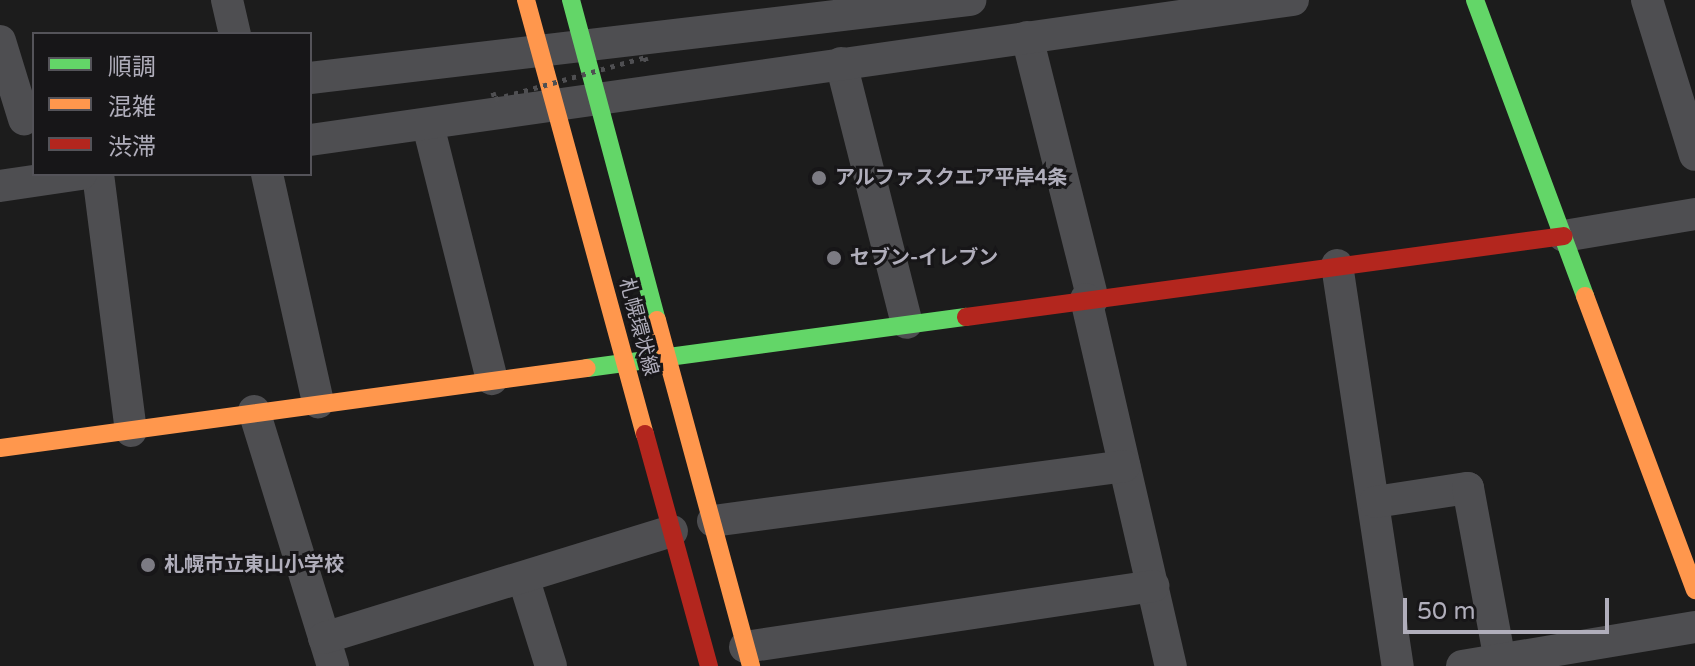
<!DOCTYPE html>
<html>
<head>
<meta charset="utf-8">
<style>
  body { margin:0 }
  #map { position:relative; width:1695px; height:666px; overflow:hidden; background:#1c1c1c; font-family:"Varela Round","Noto Sans JP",sans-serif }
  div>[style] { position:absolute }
  .street>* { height:32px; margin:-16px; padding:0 16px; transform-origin:16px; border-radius:16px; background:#4e4e51 }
  .fast>* { height:18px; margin:-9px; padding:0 9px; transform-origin:9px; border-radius:9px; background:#63d668 }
  .slow>* { height:18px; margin:-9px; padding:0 9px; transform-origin:9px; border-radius:9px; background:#ff974d }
  .jam>* { height:18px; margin:-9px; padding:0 9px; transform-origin:9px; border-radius:9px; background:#b3261e }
  .path-bridge>* { height:5px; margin-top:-2.5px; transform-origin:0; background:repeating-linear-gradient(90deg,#4f4f52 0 4px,transparent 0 10px) }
  .dots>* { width:22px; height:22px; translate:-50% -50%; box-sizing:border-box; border:4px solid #171618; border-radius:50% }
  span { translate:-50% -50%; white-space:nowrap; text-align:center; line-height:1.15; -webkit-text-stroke:6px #171618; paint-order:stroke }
  .poi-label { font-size:20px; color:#b0aebb; font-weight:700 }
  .left { translate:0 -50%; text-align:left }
  .street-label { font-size:20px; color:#b0aebb }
  .legend { position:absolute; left:32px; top:32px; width:280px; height:144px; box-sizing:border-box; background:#171618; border:2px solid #545359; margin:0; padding:10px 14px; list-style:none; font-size:24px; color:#b0aebb }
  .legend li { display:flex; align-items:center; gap:16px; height:40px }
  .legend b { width:40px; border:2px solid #545359 }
  .scale { position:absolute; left:1403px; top:598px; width:206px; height:36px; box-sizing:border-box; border:4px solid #b0aebb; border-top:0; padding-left:10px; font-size:24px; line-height:28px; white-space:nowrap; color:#b0aebb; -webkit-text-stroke:6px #171618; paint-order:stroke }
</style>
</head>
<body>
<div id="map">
  <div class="street">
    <i style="left:227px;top:0;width:35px;rotate:77deg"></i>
    <i style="left:1647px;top:0;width:162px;rotate:72.8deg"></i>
    <i style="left:1027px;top:37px;width:270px;rotate:75.9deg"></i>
    <i style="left:0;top:41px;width:82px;rotate:72.9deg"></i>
    <i style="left:841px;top:63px;width:268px;rotate:75.8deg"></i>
    <i style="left:310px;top:78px;width:665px;rotate:-6.74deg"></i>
    <i style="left:428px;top:125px;width:262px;rotate:75.9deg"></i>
    <i style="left:310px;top:140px;width:993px;rotate:-8.11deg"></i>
    <i style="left:98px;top:174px;width:259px;rotate:82.7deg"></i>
    <i style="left:267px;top:174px;width:234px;rotate:77.4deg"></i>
    <i style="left:0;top:186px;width:82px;rotate:-8.4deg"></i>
    <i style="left:1564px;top:236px;width:133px;rotate:-9.5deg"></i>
    <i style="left:1337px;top:265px;width:406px;rotate:81.4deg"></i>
    <i style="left:1086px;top:299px;width:377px;rotate:77deg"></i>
    <i style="left:254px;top:411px;width:267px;rotate:72.8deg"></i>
    <i style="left:1375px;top:502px;width:94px;rotate:-8.6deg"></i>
    <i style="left:1468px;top:488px;width:175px;rotate:79.5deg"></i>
    <i style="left:713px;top:521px;width:415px;rotate:-7.6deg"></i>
    <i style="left:524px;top:580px;width:90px;rotate:72.6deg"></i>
    <i style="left:324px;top:638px;width:364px;rotate:-17.1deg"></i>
    <i style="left:745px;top:647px;width:413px;rotate:-8.5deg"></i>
    <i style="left:1462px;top:666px;width:236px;rotate:-9.5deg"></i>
  </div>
  <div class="fast">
    <i style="left:571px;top:0;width:331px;rotate:75deg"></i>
    <i style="left:1475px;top:0;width:316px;rotate:69.6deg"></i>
    <i style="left:587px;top:368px;width:382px;rotate:-7.7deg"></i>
  </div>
  <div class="slow">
    <i style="left:526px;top:0;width:450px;rotate:74.7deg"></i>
    <i style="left:1585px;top:296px;width:314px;rotate:69.5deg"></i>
    <i style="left:657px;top:320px;width:359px;rotate:74.8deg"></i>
    <i style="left:0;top:448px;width:592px;rotate:-7.76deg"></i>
  </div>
  <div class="jam">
    <i style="left:966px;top:317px;width:603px;rotate:-7.71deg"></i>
    <i style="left:645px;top:434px;width:241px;rotate:74.6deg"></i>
  </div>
  <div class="path-bridge">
    <i style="left:493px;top:92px;width:7px;rotate:74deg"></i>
    <i style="left:495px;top:99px;width:156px;rotate:-15.6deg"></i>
    <i style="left:645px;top:57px;width:7px;rotate:74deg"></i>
  </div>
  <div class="dots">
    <i style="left:819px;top:178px;background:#7c7b83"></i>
    <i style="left:834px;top:258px;background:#7c7b83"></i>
    <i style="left:148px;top:565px;background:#7c7b83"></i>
  </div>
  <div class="poi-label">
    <span class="left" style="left:835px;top:178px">アルファスクエア平岸4条</span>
    <span class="left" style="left:850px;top:258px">セブン-イレブン</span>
    <span class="left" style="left:164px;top:565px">札幌市立東山小学校</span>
  </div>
  <div class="street-label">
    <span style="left:638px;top:327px;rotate:75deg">札幌環状線</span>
  </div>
  <ul class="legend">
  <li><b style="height:10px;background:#63d668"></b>順調</li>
  <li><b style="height:10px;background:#ff974d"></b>混雑</li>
  <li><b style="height:10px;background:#b3261e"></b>渋滞</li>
  </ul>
  <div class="scale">50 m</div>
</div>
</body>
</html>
